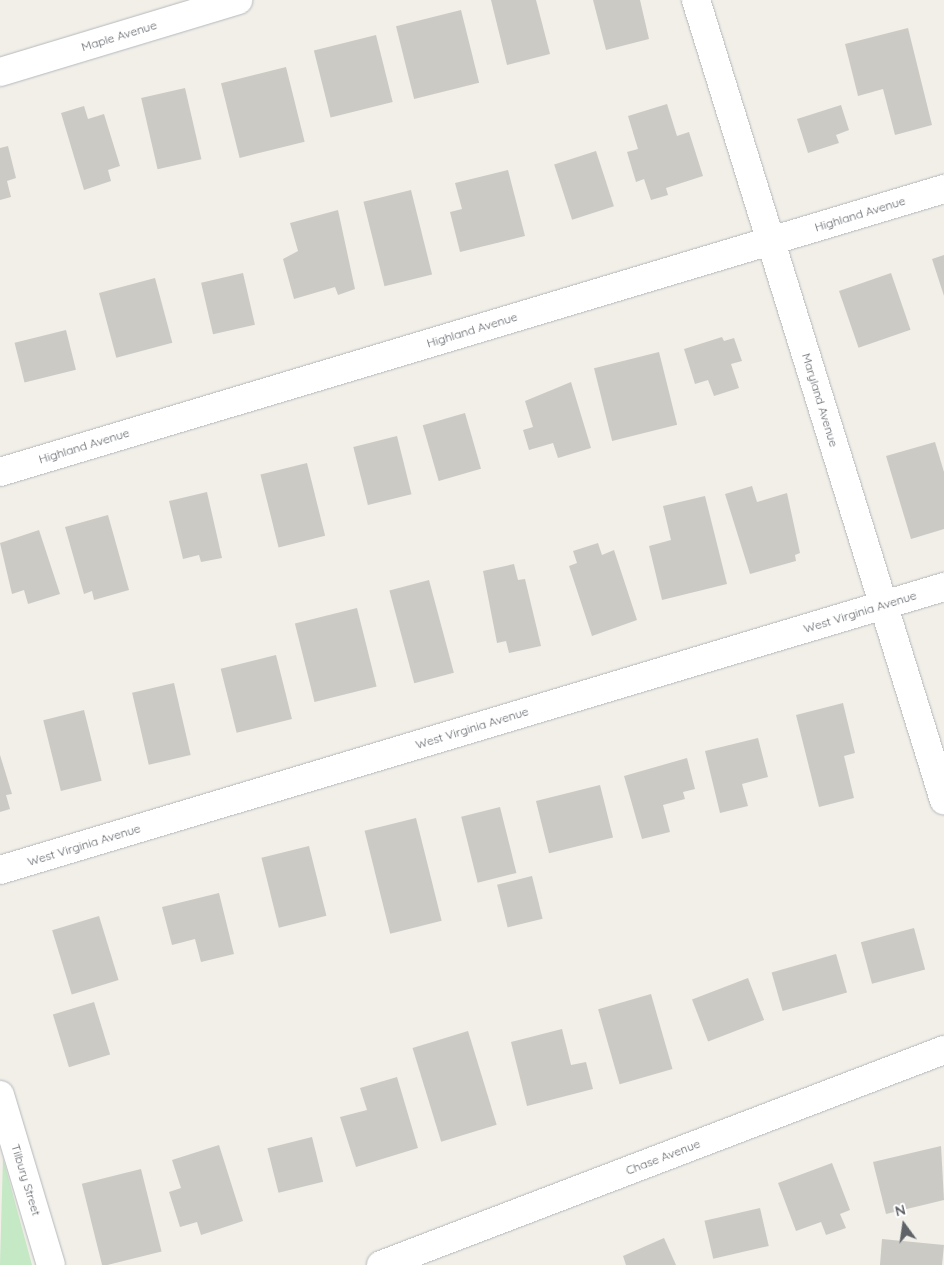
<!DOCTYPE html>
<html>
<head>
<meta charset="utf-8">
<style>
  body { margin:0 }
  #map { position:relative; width:944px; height:1265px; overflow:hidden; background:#f1efe8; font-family:Quicksand,sans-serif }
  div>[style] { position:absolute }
  .green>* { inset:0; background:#c5e8c5 }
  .building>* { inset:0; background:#cccac5; transform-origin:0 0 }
  .roads { filter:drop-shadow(0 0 1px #b5b8bc) drop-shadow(0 0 1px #b5b8bc) }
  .street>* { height:28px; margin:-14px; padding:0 14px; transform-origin:14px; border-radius:14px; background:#fff }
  span { translate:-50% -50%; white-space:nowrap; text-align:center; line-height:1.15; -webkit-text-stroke:4.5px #fff; paint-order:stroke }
  .street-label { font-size:12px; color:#5f6368 }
  .north { position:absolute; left:879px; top:1200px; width:50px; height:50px; -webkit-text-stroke:4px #fff; paint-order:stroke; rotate:346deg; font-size:14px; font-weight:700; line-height:20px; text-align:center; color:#5f6368 }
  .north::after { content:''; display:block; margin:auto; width:18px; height:22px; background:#5f6368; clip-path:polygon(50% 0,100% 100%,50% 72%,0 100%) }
</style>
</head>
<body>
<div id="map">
  <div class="green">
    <i style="clip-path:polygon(3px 1158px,32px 1265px,0 1265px)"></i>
  </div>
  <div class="building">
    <i style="clip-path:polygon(491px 0,536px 0,550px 54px,507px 65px)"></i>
    <i style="clip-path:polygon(593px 0,640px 0,649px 39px,606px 50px)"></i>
    <i style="left:461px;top:10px;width:75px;height:67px;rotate:76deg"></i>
    <i style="clip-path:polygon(908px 28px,932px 125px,895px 135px,883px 89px,858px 96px,845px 44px)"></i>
    <i style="left:376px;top:35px;width:69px;height:64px;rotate:76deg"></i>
    <i style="left:286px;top:67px;width:77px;height:67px;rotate:76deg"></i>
    <i style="left:185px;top:88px;width:73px;height:45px;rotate:77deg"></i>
    <i style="clip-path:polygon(667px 104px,677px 136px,689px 132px,703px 176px,666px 188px,668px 195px,651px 200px,644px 179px,636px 182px,627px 152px,638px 149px,628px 116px)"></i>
    <i style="clip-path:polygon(841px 105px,849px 130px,836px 135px,839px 143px,808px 153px,797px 119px)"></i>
    <i style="clip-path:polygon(84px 106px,88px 119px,104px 114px,120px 166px,108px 170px,111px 181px,84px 190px,61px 113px)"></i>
    <i style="clip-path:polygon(8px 146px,16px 178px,7px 181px,11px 197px,0 200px,0 148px)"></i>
    <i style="left:596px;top:151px;width:58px;height:44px;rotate:72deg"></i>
    <i style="clip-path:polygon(508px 170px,525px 236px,460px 252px,450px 212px,462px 209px,455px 183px)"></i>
    <i style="left:411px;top:190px;width:87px;height:49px;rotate:76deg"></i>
    <i style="clip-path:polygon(338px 210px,355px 289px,338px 295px,335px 287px,294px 299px,283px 259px,298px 251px,290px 223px)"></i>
    <i style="clip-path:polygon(944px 255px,944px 296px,932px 259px)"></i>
    <i style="left:243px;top:273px;width:53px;height:43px;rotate:77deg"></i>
    <i style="left:891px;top:273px;width:60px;height:55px;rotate:71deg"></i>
    <i style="left:155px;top:278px;width:67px;height:58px;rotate:75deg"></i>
    <i style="left:66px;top:330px;width:41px;height:53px;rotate:76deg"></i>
    <i style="clip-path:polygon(722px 337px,724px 341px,734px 338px,742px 361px,731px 364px,739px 388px,714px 396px,708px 380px,695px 384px,684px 349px)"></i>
    <i style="left:659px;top:352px;width:75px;height:67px;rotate:76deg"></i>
    <i style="clip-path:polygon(571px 382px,591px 448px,558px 458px,553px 443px,529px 450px,523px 430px,533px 427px,525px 401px)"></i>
    <i style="left:465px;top:413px;width:58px;height:44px;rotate:74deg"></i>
    <i style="left:397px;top:436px;width:60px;height:45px;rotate:76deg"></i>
    <i style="clip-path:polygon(935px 442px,944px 472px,944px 529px,911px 539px,886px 456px)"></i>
    <i style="left:307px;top:463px;width:75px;height:48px;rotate:76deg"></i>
    <i style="clip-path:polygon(752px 486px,757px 502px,787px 493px,800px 553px,795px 555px,796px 561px,750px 574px,725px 494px)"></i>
    <i style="clip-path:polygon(207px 492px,222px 558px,201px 562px,199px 555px,183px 559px,169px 501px)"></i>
    <i style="clip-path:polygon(705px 496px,727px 584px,662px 600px,649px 546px,671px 540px,663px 506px)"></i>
    <i style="clip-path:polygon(108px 515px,129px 590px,94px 600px,92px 591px,84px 594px,65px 527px)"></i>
    <i style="clip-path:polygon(39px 530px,60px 594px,28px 604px,24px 590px,12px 594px,0 543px)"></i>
    <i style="clip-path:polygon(598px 543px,602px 555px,614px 550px,637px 620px,592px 636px,569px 566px,577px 563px,573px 551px)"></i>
    <i style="clip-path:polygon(514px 564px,518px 580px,525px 579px,541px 646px,509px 653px,506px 641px,497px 643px,483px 571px)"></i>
    <i style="left:429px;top:580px;width:96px;height:41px;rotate:75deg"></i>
    <i style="left:357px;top:608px;width:81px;height:64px;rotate:76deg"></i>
    <i style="left:276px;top:655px;width:66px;height:57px;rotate:76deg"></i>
    <i style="left:174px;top:683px;width:74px;height:43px;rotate:77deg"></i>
    <i style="clip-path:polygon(843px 703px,855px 753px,844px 756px,854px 798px,819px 807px,796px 715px)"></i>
    <i style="left:84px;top:710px;width:73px;height:42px;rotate:76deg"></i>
    <i style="clip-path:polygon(758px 738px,768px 777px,742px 784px,748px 806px,720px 813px,705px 751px)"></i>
    <i style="clip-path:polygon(0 755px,12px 794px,6px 795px,10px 809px,0 812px)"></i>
    <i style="clip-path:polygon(687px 758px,695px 789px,683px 792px,685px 799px,663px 805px,670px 832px,642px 839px,624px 776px)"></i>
    <i style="left:600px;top:785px;width:54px;height:66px;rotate:76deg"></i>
    <i style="left:500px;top:807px;width:68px;height:40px;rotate:76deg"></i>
    <i style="left:416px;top:818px;width:106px;height:53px;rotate:76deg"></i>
    <i style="left:309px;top:846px;width:72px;height:49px;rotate:76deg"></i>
    <i style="left:532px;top:876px;width:44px;height:36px;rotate:76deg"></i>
    <i style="clip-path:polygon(219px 893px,234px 954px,201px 962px,195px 939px,172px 945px,162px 907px)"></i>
    <i style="left:99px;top:916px;width:67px;height:49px;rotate:73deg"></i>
    <i style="left:914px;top:928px;width:43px;height:55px;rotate:75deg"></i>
    <i style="left:836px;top:954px;width:40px;height:67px;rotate:74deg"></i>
    <i style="left:748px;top:978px;width:45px;height:60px;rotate:69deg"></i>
    <i style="left:651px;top:994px;width:78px;height:55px;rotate:74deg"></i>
    <i style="left:94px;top:1002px;width:55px;height:43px;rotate:73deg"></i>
    <i style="clip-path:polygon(562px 1029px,571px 1065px,586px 1062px,593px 1089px,527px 1106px,511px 1042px)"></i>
    <i style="left:468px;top:1031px;width:98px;height:58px;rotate:73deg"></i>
    <i style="clip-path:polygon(397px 1077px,418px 1148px,356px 1167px,340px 1117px,367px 1110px,360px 1088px)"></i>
    <i style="left:312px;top:1137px;width:46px;height:46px;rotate:76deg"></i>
    <i style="clip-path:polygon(219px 1145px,243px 1221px,201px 1235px,197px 1222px,180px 1227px,169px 1192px,181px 1188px,172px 1160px)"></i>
    <i style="clip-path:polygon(941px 1146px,944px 1200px,886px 1214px,873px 1162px)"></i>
    <i style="clip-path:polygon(832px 1163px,850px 1210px,840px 1214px,846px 1228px,826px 1235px,821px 1222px,796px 1231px,778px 1183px)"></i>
    <i style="left:141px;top:1169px;width:85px;height:61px;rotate:76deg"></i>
    <i style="left:760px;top:1208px;width:39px;height:57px;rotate:77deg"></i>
    <i style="clip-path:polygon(664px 1238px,676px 1265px,626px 1265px,623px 1256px)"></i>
    <i style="clip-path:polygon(882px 1239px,944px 1245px,942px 1265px,880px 1265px)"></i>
  </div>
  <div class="roads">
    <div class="street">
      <i style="left:696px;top:0;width:838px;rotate:72.78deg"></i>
      <i style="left:0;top:72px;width:249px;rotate:-16.8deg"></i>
      <i style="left:0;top:472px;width:986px;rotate:-16.69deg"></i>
      <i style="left:0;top:870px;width:986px;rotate:-16.69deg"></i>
      <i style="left:0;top:1095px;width:177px;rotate:73.3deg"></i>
      <i style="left:381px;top:1265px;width:603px;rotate:-20.9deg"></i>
    </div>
  </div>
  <div class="street-label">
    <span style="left:119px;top:36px;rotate:-17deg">Maple Avenue</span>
    <span style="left:860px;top:214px;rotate:-17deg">Highland Avenue</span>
    <span style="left:472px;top:330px;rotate:-17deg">Highland Avenue</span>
    <span style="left:820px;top:400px;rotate:73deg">Maryland Avenue</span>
    <span style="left:84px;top:446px;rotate:-17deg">Highland Avenue</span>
    <span style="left:860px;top:612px;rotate:-17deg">West Virginia Avenue</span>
    <span style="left:472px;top:728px;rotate:-17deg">West Virginia Avenue</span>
    <span style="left:84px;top:845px;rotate:-17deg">West Virginia Avenue</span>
    <span style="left:663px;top:1157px;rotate:-21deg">Chase Avenue</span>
    <span style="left:26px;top:1180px;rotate:73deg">Tilbury Street</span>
  </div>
  <div class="north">N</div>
</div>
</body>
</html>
